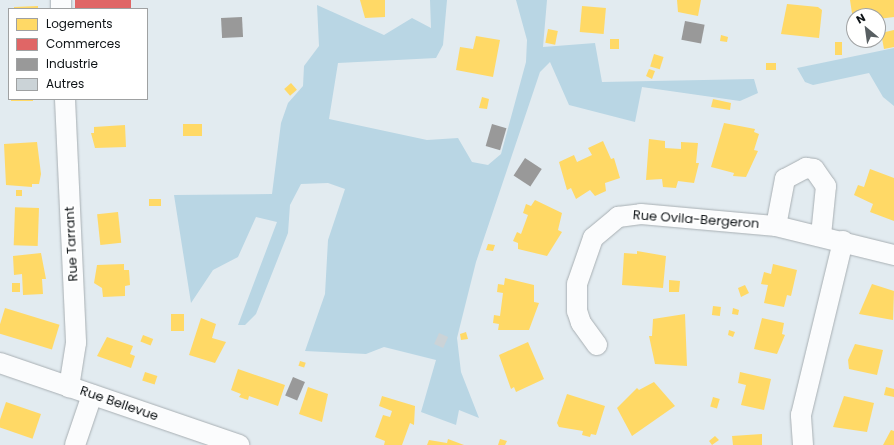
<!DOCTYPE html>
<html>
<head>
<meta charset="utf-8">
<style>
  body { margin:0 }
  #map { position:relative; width:894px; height:445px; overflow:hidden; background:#e2ebf0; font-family:Poppins,sans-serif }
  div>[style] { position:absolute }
  .green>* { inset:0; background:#b9d6e4 }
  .homes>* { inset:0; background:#ffd966; transform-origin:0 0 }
  .shops>* { inset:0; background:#e06666; transform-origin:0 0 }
  .industry>* { inset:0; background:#999; transform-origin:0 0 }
  .building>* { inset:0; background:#cbd3d7; transform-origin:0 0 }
  .roads { filter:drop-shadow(0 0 1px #a8afb3) drop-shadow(0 0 1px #a8afb3) }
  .street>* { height:20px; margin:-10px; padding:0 10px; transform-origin:10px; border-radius:10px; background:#fbfcfd }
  span { translate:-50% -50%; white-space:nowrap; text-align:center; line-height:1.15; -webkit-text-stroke:4px #fff; paint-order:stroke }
  .street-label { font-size:13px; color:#0e1316 }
  .legend { position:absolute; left:8px; top:8px; width:140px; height:92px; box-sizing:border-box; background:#fff; border:1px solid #9fa1a2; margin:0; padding:5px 7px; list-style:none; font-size:12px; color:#0e1316 }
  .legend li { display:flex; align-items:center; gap:8px; height:20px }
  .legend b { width:20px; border:1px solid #9fa1a2 }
  .north { position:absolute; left:846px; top:8px; width:40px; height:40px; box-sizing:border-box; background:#fff; border:1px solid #9fa1a2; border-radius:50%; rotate:331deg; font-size:11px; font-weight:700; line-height:16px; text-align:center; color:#0e1316 }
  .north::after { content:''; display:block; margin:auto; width:14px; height:18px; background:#585f62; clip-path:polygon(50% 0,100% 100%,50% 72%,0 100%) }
</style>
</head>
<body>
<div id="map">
  <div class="green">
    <i style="clip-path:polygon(430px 0,447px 0,443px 45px,436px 58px,338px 63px,329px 119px,427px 140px,458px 138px,472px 162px,488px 165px,501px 154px,526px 62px,527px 40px,516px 0,547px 0,543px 47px,595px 43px,602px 82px,754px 79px,758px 93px,740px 101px,642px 87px,635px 122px,569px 105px,550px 62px,540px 72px,476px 262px,457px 338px,461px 372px,479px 418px,459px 410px,456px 425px,421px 412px,436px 360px,384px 347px,366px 354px,305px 351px,325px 294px,328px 240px,345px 189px,328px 183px,301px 184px,290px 205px,288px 233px,256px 314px,245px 325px,238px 325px,277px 222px,256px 217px,238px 257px,213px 270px,191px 303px,174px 195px,272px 194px,281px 123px,288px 103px,303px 86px,304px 66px,319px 46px,317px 5px,384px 35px,412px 18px,431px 28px)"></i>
    <i style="clip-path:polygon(894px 48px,894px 106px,883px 97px,869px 73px,813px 85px,805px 82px,797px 68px)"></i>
  </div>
  <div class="homes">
    <i style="clip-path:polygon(360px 0,385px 0,385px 17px,365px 18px)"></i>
    <i style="clip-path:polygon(677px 0,701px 0,698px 16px,678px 12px)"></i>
    <i style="clip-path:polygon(850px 0,894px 0,894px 17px,878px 19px,878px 16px,854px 16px,853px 20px)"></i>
    <i style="clip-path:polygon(787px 4px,818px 7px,822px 10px,819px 38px,781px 34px)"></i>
    <i style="clip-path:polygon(38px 6px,38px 9px,14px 9px,14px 7px)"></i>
    <i style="left:582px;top:6px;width:24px;height:26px;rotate:5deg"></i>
    <i style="left:548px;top:29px;width:10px;height:14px;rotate:11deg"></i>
    <i style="clip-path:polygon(894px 30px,894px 47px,884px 49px,881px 33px)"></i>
    <i style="clip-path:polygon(721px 35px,728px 37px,727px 42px,720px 41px)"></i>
    <i style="clip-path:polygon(476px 36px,500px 40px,493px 77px,456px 70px,460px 47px,473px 49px)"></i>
    <i style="left:610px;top:39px;width:9px;height:10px"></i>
    <i style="left:835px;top:42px;width:7px;height:13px"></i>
    <i style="left:654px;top:54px;width:10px;height:13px;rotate:17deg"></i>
    <i style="left:766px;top:63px;width:10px;height:7px"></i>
    <i style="clip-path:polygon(649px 69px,655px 71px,652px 79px,646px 76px)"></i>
    <i style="left:291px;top:83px;width:9px;height:9px;rotate:49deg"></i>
    <i style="clip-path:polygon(482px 97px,489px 99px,487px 109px,479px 108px)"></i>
    <i style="left:11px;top:99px;width:22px;height:2px"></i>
    <i style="clip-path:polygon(713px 99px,731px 103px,730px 110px,711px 107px)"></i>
    <i style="clip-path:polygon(724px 123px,755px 129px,754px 132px,759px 134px,754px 150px,758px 151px,746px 177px,733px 176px,734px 173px,711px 167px)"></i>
    <i style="left:183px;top:124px;width:19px;height:12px"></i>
    <i style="clip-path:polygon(125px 125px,126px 147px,95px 148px,91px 133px,94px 133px,94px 127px)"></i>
    <i style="clip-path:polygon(649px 139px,665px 141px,665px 148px,681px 149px,681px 142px,698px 143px,696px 163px,699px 163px,694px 183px,678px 181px,676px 188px,663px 187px,662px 179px,646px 180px)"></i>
    <i style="clip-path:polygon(603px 141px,611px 159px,614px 158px,620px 178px,605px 183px,606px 191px,595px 196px,590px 190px,576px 199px,571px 188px,567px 190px,559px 162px,574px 155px,577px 162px,592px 155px,588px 148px)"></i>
    <i style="clip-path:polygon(37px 142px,41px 174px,39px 184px,32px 184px,32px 187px,6px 185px,4px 144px)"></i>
    <i style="clip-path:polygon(870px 169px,894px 178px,894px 221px,870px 212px,873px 204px,854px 195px,858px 185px,864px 187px)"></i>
    <i style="left:16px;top:190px;width:6px;height:6px"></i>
    <i style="left:161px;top:199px;width:7px;height:12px;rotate:90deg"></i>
    <i style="clip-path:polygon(535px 200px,562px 213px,558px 230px,562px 232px,547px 256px,518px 249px,518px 243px,513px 241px,517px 232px,521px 234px,528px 215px,523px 213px,526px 204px,531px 206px)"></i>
    <i style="left:39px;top:208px;width:38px;height:24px;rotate:92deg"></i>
    <i style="left:118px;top:212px;width:31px;height:21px;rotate:84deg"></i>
    <i style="clip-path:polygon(488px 244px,495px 245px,493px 251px,486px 250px)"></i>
    <i style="clip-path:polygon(637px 251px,666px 256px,663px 288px,622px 285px,624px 253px,637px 254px)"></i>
    <i style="clip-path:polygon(41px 253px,46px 279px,42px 279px,43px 294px,23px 295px,22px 274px,14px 275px,13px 256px)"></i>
    <i style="clip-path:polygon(124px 264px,124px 270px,129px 270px,130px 285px,125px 286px,125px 296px,103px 297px,102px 288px,94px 283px,97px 265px)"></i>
    <i style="clip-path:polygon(773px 264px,797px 270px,791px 296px,787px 295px,784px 307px,764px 303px,768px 285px,761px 284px,764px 272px,771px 274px)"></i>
    <i style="clip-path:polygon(505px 278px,534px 285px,534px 302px,539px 303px,529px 330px,498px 330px,499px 324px,493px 323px,494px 315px,500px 316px,503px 293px,497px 292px,498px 284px,504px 285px)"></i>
    <i style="clip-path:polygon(669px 280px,680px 281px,679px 292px,669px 292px)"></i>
    <i style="left:12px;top:283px;width:8px;height:9px"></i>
    <i style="clip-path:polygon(872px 284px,894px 291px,893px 320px,859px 314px)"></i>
    <i style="clip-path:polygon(745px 285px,749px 293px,741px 297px,738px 288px)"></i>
    <i style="left:713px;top:306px;width:8px;height:9px;rotate:7deg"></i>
    <i style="left:5px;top:308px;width:57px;height:26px;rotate:17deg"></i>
    <i style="clip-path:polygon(733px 308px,739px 310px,738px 315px,732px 314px)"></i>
    <i style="left:171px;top:314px;width:13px;height:17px"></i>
    <i style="clip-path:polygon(685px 314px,687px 366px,655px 364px,649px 336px,652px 336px,653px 319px)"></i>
    <i style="clip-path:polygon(201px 318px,216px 324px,212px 338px,226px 342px,215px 363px,189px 355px)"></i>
    <i style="clip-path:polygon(762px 318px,784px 323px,782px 334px,785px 335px,777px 354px,754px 349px)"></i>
    <i style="clip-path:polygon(729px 330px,735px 332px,733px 337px,728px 335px)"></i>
    <i style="clip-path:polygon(466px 332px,468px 339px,461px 340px,460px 334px)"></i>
    <i style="left:143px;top:335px;width:11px;height:7px;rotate:22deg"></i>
    <i style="clip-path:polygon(107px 337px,133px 346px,130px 354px,135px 356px,131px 368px,97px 356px)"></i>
    <i style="clip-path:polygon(528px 342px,544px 379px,516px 392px,514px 387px,511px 389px,499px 355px)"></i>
    <i style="clip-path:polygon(855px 344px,883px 350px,877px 375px,849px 369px,848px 360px)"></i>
    <i style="left:300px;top:361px;width:6px;height:5px;rotate:18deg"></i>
    <i style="clip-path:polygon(238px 369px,285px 385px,278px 406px,249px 396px,248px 400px,239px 397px,241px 394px,231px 390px)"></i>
    <i style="left:145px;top:372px;width:13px;height:9px;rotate:18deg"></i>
    <i style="clip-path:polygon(740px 372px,771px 379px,764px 410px,741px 405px,746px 385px,738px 383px)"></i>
    <i style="clip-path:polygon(654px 382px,675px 406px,632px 436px,617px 408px,637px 388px,639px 390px)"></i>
    <i style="clip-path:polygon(308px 387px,328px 394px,322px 422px,299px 414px)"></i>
    <i style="clip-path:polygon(886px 387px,894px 389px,894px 397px,884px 395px)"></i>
    <i style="clip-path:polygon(567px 394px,605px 406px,596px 435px,591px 434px,590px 437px,582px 435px,583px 431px,559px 427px,557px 423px)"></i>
    <i style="clip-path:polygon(382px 396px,415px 406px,414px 425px,410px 423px,402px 445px,384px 445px,385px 441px,375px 437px,383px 415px,390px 417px,392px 411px,379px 406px)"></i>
    <i style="clip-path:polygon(844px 396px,874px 403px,867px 432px,833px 427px)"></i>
    <i style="left:713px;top:397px;width:7px;height:10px;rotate:16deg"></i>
    <i style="left:6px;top:402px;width:37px;height:26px;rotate:19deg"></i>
    <i style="clip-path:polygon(891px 430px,894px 431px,894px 445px,883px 445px)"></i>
    <i style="clip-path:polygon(762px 434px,762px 445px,733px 445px,732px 436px)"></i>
    <i style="clip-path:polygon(715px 436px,719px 440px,712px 445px,709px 441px)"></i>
    <i style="clip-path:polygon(448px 439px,464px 445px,427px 445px,429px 440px,447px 443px)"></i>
    <i style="clip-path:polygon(500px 439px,507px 441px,505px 445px,498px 445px)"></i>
  </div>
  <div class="shops">
    <i style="left:75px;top:0;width:56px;height:9px"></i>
  </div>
  <div class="industry">
    <i style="left:242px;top:17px;width:20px;height:21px;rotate:87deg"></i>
    <i style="left:685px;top:21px;width:20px;height:19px;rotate:11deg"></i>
    <i style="left:492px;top:124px;width:15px;height:23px;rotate:16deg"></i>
    <i style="left:525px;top:158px;width:20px;height:21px;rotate:33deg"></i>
    <i style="left:293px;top:377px;width:13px;height:20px;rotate:23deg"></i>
  </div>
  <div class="building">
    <i style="left:439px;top:333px;width:10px;height:12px;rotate:24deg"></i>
  </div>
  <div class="roads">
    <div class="street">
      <i style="left:61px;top:0;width:9px;rotate:90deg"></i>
      <i style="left:65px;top:99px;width:244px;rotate:87.4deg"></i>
      <i style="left:76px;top:343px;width:45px;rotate:99deg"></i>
      <i style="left:776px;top:226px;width:48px;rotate:-79.2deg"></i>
      <i style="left:785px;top:179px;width:24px;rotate:-28deg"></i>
      <i style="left:806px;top:168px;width:8px;rotate:7deg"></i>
      <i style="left:814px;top:169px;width:21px;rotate:55deg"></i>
      <i style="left:826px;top:186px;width:49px;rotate:95.8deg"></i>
      <i style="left:597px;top:345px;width:27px;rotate:-126deg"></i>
      <i style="left:581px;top:323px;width:13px;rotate:-108deg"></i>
      <i style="left:577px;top:311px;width:27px;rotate:-90deg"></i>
      <i style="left:577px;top:284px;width:49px;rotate:-70.8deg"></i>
      <i style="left:593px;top:238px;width:33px;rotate:-40deg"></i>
      <i style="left:618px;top:217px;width:23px;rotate:-7deg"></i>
      <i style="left:641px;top:214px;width:136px;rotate:5.1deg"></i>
      <i style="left:776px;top:226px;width:122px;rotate:13.8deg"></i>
      <i style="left:0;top:363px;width:253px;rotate:18.9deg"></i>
      <i style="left:75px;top:445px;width:53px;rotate:-71.2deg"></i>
      <i style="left:803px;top:445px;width:30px;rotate:-94deg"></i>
      <i style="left:801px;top:415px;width:179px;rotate:-76.4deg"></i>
    </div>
  </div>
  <div class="street-label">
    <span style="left:696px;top:220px;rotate:4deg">Rue Ovila-Bergeron</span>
    <span style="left:72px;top:244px;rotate:-93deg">Rue Tarrant</span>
    <span style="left:119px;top:404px;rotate:19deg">Rue Bellevue</span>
  </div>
  <ul class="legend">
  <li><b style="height:11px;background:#ffd966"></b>Logements</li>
  <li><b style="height:11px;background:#e06666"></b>Commerces</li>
  <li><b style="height:11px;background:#999"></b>Industrie</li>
  <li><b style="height:11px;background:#cbd3d7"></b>Autres</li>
  </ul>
  <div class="north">N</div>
</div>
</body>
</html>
